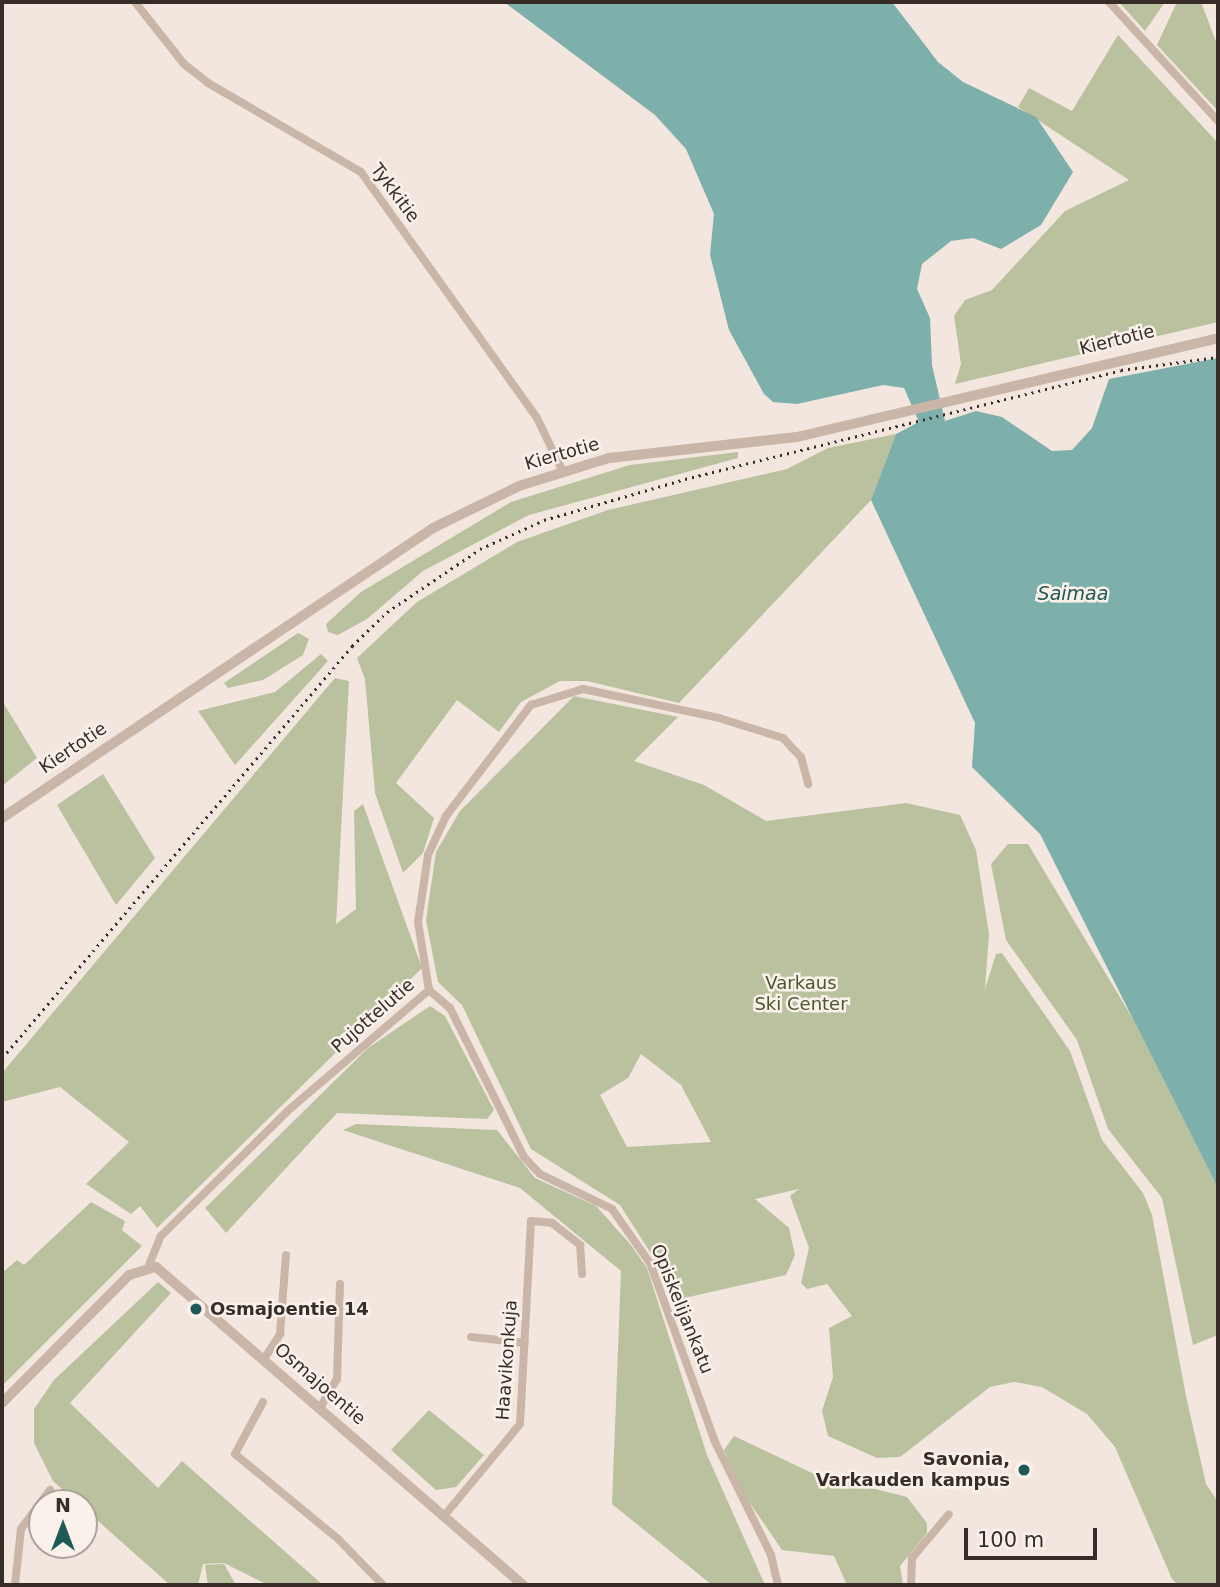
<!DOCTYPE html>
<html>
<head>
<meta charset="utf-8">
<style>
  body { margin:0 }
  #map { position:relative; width:1220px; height:1587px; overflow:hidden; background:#f2e6de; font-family:"DejaVu Sans",sans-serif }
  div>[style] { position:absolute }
  .green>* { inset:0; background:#bac19e }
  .water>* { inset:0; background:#7dafab }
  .minor>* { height:8px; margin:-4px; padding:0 4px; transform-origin:4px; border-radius:4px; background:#cab5a9 }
  .tertiary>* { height:10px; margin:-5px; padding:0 5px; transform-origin:5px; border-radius:5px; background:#cab5a9 }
  .rail>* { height:2.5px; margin-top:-1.25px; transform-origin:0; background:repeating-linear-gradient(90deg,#382c29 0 2px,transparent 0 7px) }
  .dots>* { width:19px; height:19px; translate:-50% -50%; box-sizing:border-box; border:4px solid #faf1ea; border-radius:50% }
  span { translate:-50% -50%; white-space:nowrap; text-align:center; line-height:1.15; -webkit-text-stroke:5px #faf1ea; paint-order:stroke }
  .street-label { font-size:18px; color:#382c29 }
  .park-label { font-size:18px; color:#4c562d }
  .poi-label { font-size:18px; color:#382c29; font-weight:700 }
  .left { translate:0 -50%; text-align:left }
  .right { translate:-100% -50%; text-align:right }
  .water-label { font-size:19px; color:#1f5956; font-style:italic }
  .frame { position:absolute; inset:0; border:4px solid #382c29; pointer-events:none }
  .north { position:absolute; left:28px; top:1489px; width:70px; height:70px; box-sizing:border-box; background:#faf1ea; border:2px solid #aca29d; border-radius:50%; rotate:0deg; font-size:19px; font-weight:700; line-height:28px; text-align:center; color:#382c29 }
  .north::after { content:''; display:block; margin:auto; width:24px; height:32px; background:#1f5956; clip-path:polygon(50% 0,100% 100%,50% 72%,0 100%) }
  .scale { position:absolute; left:964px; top:1528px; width:133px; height:32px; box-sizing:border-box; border:4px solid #382c29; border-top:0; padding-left:9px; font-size:21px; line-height:24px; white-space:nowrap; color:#382c29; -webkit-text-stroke:5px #faf1ea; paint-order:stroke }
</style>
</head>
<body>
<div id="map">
  <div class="green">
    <i style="clip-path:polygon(1119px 2px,1165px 2px,1145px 31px)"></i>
    <i style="clip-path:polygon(1177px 2px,1201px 2px,1218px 47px,1218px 111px,1157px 45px)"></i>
    <i style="clip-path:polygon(1118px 35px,1218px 143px,1218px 322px,955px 384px,961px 364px,954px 316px,965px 300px,992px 290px,1065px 211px,1129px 180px,1018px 107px,1029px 88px,1072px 111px)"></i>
    <i style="clip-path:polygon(896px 434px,871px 500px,679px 703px,587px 681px,560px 681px,521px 702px,499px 732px,457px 700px,396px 783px,434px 818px,423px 853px,403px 873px,375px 793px,365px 679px,357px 658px,417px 602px,517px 542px,608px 510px,787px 469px,828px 448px)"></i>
    <i style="clip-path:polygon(738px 452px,738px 458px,529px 515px,423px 571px,367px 619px,338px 635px,328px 632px,326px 624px,361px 592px,511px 502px,630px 465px)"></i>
    <i style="clip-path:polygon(298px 633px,309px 639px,303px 655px,263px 680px,228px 688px,224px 683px)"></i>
    <i style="clip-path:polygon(321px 654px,328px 661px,235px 765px,198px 711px,275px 692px)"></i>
    <i style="clip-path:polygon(335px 678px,349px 681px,336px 924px,356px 909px,354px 811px,363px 804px,422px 968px,157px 1228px,140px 1206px,131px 1214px,86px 1184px,129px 1142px,60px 1087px,2px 1102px,2px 1073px)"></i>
    <i style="clip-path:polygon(evenodd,574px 696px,678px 717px,634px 761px,704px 785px,766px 821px,906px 803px,960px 815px,976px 850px,989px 934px,985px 989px,996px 954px,1002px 953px,1070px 1051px,1102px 1140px,1143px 1193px,1152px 1215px,1186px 1396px,1206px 1484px,1218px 1502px,1218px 1585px,1178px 1585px,1172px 1579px,1115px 1447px,1087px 1414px,1042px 1387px,1014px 1382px,990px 1387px,900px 1457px,877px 1458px,828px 1436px,822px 1411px,833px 1377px,829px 1328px,852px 1316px,827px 1284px,807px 1289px,801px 1283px,809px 1248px,790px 1196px,799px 1189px,755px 1199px,789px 1228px,795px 1255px,786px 1275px,680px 1299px,620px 1205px,531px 1149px,462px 1005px,438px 982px,426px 920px,436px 852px,460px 811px,574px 696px,641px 1054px,681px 1085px,711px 1142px,627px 1147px,600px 1095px,628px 1078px,641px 1054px)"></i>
    <i style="clip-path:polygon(4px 704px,37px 758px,2px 786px,2px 705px)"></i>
    <i style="clip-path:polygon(103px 774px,155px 858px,116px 905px,57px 805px)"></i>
    <i style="clip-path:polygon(1008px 844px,1028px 844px,1133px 1019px,1218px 1188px,1218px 1335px,1193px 1345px,1162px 1198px,1108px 1129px,1077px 1040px,1006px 940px,991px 864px)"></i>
    <i style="clip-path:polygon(430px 1006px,445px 1016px,494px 1110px,487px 1119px,337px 1113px,226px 1233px,205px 1208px,368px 1048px)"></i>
    <i style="clip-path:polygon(356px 1124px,497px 1130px,535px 1178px,596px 1206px,631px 1245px,647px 1268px,707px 1455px,765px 1585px,712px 1585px,612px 1504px,621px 1271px,520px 1188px,343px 1130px)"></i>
    <i style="clip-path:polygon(91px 1202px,125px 1221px,122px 1230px,142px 1246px,2px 1386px,2px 1273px,17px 1260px,24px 1265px)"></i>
    <i style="clip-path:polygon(158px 1282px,171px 1293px,70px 1403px,158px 1488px,182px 1461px,323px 1585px,268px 1585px,224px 1563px,203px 1564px,198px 1585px,170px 1585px,53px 1481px,34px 1443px,34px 1409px,54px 1380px)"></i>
    <i style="clip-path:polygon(429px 1410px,484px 1455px,456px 1487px,436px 1490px,391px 1450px)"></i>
    <i style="clip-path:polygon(734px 1436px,812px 1473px,907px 1497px,927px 1523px,927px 1533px,900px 1566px,903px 1585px,847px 1585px,834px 1556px,782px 1550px,741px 1490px,724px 1450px)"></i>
    <i style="clip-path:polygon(224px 1564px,236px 1585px,248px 1585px,208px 1585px,205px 1565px)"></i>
  </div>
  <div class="water">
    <i style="clip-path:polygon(504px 2px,892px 2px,938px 62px,963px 82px,1036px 117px,1073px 172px,1041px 225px,1001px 249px,973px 238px,951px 241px,922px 264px,917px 289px,930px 318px,932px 365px,945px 421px,976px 411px,1002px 417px,1052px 451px,1072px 450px,1092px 428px,1109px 379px,1218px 358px,1218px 1188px,1040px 834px,972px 767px,975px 723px,871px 500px,896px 434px,919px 422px,904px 388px,883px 385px,797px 404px,773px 402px,764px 394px,729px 330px,710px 255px,714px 214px,686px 149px,655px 115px)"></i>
  </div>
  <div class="minor">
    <i style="left:135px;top:2px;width:79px;rotate:51.7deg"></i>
    <i style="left:184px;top:64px;width:31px;rotate:38deg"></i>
    <i style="left:208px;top:83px;width:177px;rotate:30.2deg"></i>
    <i style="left:361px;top:172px;width:302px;rotate:54.4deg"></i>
    <i style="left:537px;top:418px;width:58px;rotate:64.3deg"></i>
    <i style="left:1109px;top:2px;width:161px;rotate:47.5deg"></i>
    <i style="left:429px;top:990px;width:28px;rotate:41deg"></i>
    <i style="left:450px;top:1008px;width:166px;rotate:63.6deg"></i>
    <i style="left:524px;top:1157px;width:23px;rotate:47deg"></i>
    <i style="left:540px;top:1174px;width:80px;rotate:25.9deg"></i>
    <i style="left:612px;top:1209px;width:66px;rotate:54.9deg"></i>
    <i style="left:650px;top:1263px;width:190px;rotate:70deg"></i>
    <i style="left:715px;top:1442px;width:126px;rotate:63.6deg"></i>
    <i style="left:771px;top:1555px;width:31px;rotate:77deg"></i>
    <i style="left:149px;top:1265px;width:31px;rotate:-68deg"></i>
    <i style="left:161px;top:1236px;width:182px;rotate:-44.6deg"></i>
    <i style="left:291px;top:1108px;width:182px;rotate:-40.5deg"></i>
    <i style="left:429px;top:990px;width:69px;rotate:-99.2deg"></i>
    <i style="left:418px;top:922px;width:68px;rotate:-81.5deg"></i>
    <i style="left:428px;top:855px;width:43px;rotate:-65.2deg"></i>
    <i style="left:446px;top:816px;width:140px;rotate:-52.6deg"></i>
    <i style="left:531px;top:705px;width:54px;rotate:-17.1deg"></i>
    <i style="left:583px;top:689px;width:139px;rotate:12deg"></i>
    <i style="left:719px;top:718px;width:67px;rotate:17.4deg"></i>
    <i style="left:783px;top:738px;width:26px;rotate:47deg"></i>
    <i style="left:801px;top:757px;width:28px;rotate:75deg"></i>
    <i style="left:471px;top:1337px;width:54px;rotate:6.3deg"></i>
    <i style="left:264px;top:1359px;width:30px;rotate:-57deg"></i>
    <i style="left:280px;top:1334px;width:79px;rotate:-85.7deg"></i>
    <i style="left:263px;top:1402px;width:59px;rotate:118.3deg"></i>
    <i style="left:235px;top:1454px;width:134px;rotate:39.5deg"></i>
    <i style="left:338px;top:1539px;width:64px;rotate:45.6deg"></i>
    <i style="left:320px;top:1408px;width:34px;rotate:-60deg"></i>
    <i style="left:337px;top:1379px;width:95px;rotate:-88.2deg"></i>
    <i style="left:444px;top:1516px;width:119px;rotate:-50.4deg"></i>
    <i style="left:520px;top:1424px;width:203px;rotate:-86.9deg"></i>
    <i style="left:531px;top:1221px;width:21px;rotate:5deg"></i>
    <i style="left:552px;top:1223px;width:36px;rotate:38deg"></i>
    <i style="left:580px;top:1245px;width:29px;rotate:86deg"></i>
    <i style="left:15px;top:1585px;width:56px;rotate:-83.9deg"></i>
    <i style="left:21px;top:1529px;width:49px;rotate:-53.4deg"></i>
    <i style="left:911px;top:1585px;width:27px;rotate:-88deg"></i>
    <i style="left:912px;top:1558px;width:57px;rotate:-49.9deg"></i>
  </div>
  <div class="tertiary">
    <i style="left:2px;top:818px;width:519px;rotate:-33.93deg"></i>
    <i style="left:433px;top:528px;width:96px;rotate:-26deg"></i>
    <i style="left:519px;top:486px;width:94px;rotate:-17.3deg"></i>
    <i style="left:609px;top:458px;width:189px;rotate:-6.4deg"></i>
    <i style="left:797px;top:437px;width:432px;rotate:-13.2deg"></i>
    <i style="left:2px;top:1403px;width:180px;rotate:-45.2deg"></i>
    <i style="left:129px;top:1275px;width:28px;rotate:-17deg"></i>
    <i style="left:156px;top:1267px;width:486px;rotate:40.9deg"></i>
  </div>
  <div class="rail">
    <i style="left:2px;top:1058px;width:541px;rotate:-49.65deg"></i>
    <i style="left:352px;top:646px;width:49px;rotate:-44.2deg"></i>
    <i style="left:387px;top:612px;width:112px;rotate:-34.1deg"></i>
    <i style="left:480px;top:549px;width:70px;rotate:-24.4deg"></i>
    <i style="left:544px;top:520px;width:147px;rotate:-16.2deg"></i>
    <i style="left:685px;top:479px;width:449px;rotate:-14deg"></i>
    <i style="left:1121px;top:370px;width:98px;rotate:-7.6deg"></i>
  </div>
  <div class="dots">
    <i style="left:196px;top:1309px;background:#1f5956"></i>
    <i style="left:1024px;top:1470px;background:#1f5956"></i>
  </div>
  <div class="street-label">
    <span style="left:395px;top:193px;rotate:53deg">Tykkitie</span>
    <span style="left:1117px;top:340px;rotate:-14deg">Kiertotie</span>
    <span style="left:562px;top:454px;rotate:-16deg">Kiertotie</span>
    <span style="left:73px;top:748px;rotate:-34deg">Kiertotie</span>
    <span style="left:373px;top:1016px;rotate:-41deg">Pujottelutie</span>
    <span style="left:682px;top:1309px;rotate:68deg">Opiskelijankatu</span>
    <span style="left:507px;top:1360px;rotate:-86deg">Haavikonkuja</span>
    <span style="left:320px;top:1384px;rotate:41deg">Osmajoentie</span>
  </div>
  <div class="park-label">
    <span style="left:801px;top:994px">Varkaus<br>Ski Center</span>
  </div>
  <div class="poi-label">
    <span class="left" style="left:210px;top:1309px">Osmajoentie 14</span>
    <span class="right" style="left:1010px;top:1470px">Savonia,<br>Varkauden kampus</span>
  </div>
  <div class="water-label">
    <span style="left:1073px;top:594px">Saimaa</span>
  </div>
  <div class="frame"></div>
  <div class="north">N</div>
  <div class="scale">100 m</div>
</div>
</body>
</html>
